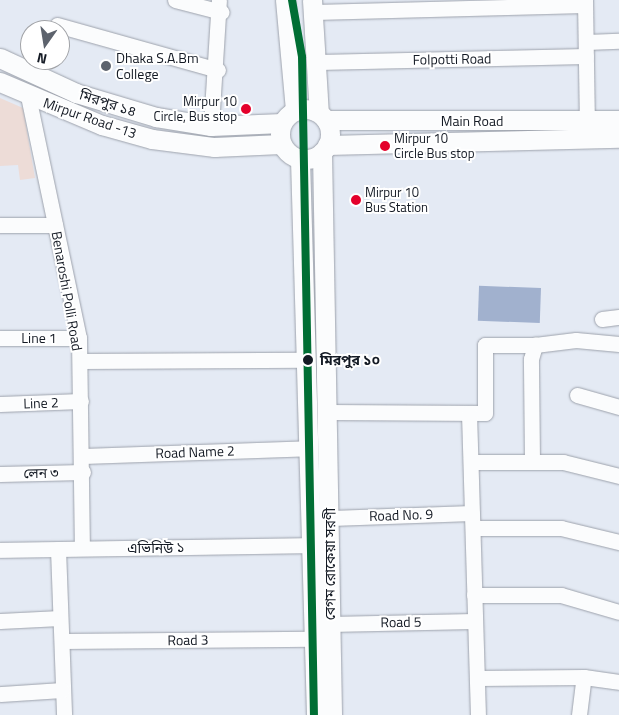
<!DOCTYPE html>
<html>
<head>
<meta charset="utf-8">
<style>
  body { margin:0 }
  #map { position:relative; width:619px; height:715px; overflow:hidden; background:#e4eaf4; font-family:"Titillium Web","Noto Sans Bengali",sans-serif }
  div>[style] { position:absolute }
  .green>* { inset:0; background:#eddcd7 }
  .water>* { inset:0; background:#a1b1ce; transform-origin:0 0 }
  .roads { filter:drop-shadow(0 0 1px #9da2ac) drop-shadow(0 0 1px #9da2ac) }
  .minor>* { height:15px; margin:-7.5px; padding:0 7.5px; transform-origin:7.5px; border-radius:7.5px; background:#fbfcfd }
  .major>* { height:19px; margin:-9.5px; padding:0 9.5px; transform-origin:9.5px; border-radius:9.5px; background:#fbfcfd }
  .major>.ring { margin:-9.5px; padding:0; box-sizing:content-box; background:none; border:19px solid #fbfcfd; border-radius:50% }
  .metro-1>* { height:8px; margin:-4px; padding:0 4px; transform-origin:4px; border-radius:4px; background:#006e34 }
  .dots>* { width:14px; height:14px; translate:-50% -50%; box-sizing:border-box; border:2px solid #fff; border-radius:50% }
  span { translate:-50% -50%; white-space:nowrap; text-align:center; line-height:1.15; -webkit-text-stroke:4px #fff; paint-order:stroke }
  .bus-label { font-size:13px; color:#141a24 }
  .right { translate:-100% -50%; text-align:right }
  .left { translate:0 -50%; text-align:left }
  .poi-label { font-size:14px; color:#141a24 }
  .street-label { font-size:14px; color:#141a24 }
  .stop-label { font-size:14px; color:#141a24; font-weight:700 }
  .north { position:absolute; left:20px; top:20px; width:50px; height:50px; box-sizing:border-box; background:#fff; border:1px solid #a1a3a7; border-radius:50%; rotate:193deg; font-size:14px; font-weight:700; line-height:20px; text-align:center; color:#141a24 }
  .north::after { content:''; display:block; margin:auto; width:18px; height:22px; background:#5d636d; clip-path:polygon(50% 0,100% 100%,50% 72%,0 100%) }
</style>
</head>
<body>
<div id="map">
  <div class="green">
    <i style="clip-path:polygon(0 98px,23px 108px,35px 178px,20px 180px,18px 165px,0 166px)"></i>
  </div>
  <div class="water">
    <i style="left:541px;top:288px;width:35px;height:62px;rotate:92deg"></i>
  </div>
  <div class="roads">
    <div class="minor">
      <i style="left:175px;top:0;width:48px;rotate:14.6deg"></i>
      <i style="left:585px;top:0;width:121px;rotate:89.1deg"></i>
      <i style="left:314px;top:12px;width:271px;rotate:-1.5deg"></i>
      <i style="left:57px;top:25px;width:167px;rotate:15.6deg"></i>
      <i style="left:586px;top:42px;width:33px;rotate:-2deg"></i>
      <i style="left:318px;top:62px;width:268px;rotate:-1.3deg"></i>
      <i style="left:28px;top:96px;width:247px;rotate:78.1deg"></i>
      <i style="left:79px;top:338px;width:210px;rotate:89.2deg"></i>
      <i style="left:211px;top:126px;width:126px;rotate:-86.4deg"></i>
      <i style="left:0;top:225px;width:55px"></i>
      <i style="left:602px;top:319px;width:17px;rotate:-7deg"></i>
      <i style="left:0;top:338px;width:79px"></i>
      <i style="left:80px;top:361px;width:227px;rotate:-0.3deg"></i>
      <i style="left:577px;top:395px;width:44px;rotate:15.9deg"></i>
      <i style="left:0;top:404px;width:81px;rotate:-2.1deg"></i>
      <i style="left:328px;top:412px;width:157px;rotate:0.4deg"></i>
      <i style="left:485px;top:413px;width:68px;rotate:-90deg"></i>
      <i style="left:485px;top:345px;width:50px"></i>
      <i style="left:469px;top:413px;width:302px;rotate:88.3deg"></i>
      <i style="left:83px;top:456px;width:225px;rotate:-2deg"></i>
      <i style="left:532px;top:461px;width:102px;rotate:-90.6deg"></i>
      <i style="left:531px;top:359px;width:15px;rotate:-74deg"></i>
      <i style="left:535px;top:345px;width:41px;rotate:-7deg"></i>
      <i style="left:576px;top:340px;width:43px;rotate:5.3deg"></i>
      <i style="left:471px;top:462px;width:92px"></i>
      <i style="left:563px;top:462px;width:58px;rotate:14deg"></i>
      <i style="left:0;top:474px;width:83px;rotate:-1.4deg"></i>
      <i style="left:331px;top:518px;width:141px;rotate:-2deg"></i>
      <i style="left:473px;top:528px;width:88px"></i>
      <i style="left:561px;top:528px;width:60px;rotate:13.6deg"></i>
      <i style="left:58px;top:549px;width:166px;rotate:87.9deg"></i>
      <i style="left:0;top:550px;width:311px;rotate:-0.9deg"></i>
      <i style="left:474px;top:595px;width:87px"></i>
      <i style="left:561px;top:595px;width:60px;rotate:16.3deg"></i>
      <i style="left:0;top:621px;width:60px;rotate:-2.9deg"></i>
      <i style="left:329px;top:624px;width:145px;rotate:-1.2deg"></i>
      <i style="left:62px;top:641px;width:251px;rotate:-0.5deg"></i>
      <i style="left:478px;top:678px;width:106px;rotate:-0.5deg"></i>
      <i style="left:584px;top:677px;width:35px;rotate:8deg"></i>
      <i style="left:0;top:694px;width:62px;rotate:-3.7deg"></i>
      <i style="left:579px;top:715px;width:38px;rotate:-83deg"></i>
    </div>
    <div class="major">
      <i style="left:285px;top:0;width:110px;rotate:84.8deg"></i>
      <i style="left:312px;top:0;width:113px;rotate:86.5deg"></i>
      <i style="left:0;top:58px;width:84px;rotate:24.7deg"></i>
      <i style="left:76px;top:93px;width:84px;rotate:16.7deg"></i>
      <i style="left:156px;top:117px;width:56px;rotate:9.3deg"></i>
      <i style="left:211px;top:126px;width:71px;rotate:-2.4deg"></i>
      <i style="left:0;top:82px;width:111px;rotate:22.9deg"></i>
      <i style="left:102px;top:125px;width:52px;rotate:15.6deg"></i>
      <i style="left:152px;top:139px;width:63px;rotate:7.4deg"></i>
      <i style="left:214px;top:147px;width:67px;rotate:-2.6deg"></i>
      <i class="ring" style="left:280px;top:109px;width:31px;height:31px"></i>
      <i style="left:326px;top:120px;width:293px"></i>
      <i style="left:327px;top:145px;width:292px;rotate:-1.4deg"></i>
      <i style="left:322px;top:152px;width:563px;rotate:88.98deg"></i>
      <i style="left:300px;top:159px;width:556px;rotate:88.35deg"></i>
    </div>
  </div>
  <div class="metro-1">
    <i style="left:292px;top:0;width:58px;rotate:80deg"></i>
    <i style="left:302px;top:57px;width:658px;rotate:88.96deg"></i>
  </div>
  <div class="dots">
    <i style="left:106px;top:66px;background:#5d636d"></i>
    <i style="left:246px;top:109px;background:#e4002b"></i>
    <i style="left:385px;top:146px;background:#e4002b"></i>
    <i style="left:356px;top:200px;background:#e4002b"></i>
    <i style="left:308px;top:360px;background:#141a24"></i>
  </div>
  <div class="bus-label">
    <span class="right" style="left:237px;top:109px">Mirpur 10<br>Circle, Bus stop</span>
    <span class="left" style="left:394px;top:146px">Mirpur 10<br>Circle Bus stop</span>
    <span class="left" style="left:365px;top:200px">Mirpur 10<br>Bus Station</span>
  </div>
  <div class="poi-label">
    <span class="left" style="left:116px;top:66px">Dhaka S.A.Bm<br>College</span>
  </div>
  <div class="street-label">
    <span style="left:452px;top:59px;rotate:-1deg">Folpotti Road</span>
    <span style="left:108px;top:103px;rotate:18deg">মিরপুর ১৪</span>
    <span style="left:90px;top:118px;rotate:19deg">Mirpur Road -13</span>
    <span style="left:472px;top:121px">Main Road</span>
    <span style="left:67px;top:291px;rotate:80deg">Benaroshi Polli Road</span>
    <span style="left:39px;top:338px">Line 1</span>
    <span style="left:41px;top:403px;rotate:-2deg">Line 2</span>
    <span style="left:195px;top:452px;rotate:-2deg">Road Name 2</span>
    <span style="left:41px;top:473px;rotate:-1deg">লেন ৩</span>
    <span style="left:401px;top:515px;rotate:-2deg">Road No. 9</span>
    <span style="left:156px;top:548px">এভিনিউ ১</span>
    <span style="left:330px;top:564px;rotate:-90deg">বেগম রোকেয়া সরণী</span>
    <span style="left:401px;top:622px;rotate:-1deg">Road 5</span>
    <span style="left:188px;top:640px;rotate:-1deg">Road 3</span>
  </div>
  <div class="stop-label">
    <span class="left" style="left:320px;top:360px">মিরপুর ১০</span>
  </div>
  <div class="north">N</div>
</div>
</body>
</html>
